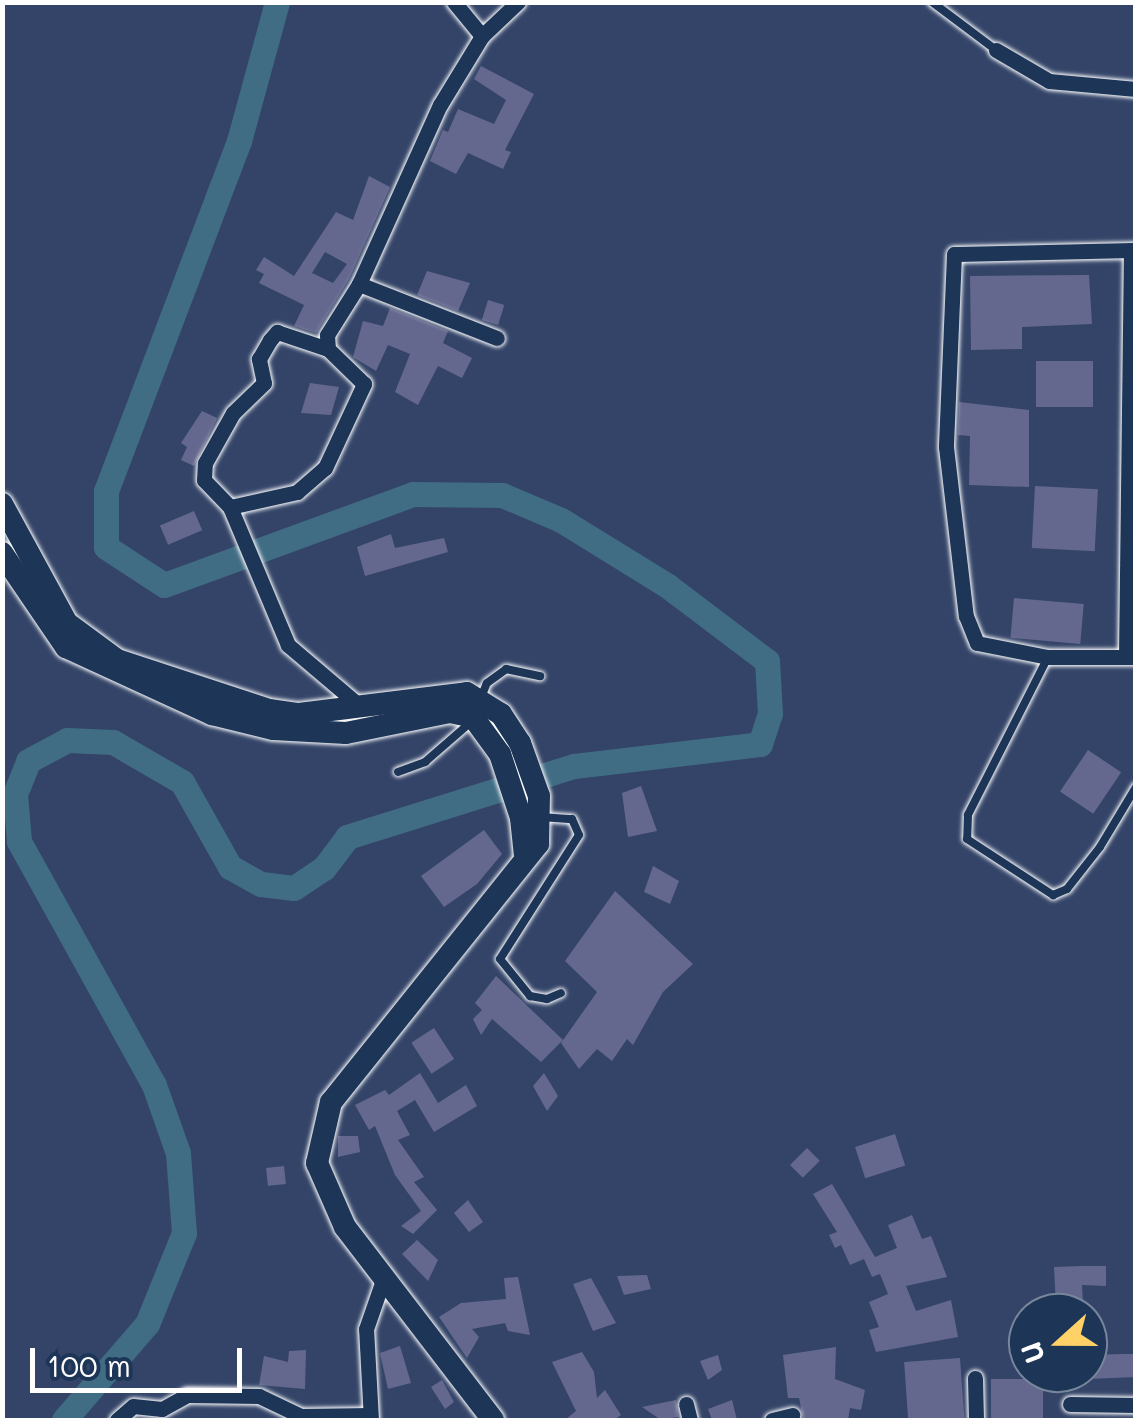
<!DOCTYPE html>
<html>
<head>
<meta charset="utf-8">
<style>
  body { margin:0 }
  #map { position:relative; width:1138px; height:1423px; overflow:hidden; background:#334468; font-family:Mali,sans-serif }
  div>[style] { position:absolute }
  .river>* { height:25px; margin:-12.5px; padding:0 12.5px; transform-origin:12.5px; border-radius:12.5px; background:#406c84 }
  .building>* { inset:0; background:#65688e; transform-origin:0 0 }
  .roads { filter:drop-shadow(0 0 2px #fff) drop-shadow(0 0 2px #fff) }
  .lane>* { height:8px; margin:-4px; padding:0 4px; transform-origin:4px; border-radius:4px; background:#1d3557 }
  .street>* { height:15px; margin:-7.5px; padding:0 7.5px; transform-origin:7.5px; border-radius:7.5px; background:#1d3557 }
  .secondary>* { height:22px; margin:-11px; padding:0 11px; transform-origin:11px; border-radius:11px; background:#1d3557 }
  span { translate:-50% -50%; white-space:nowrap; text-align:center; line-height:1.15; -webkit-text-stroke:9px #1d3557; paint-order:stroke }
  .frame { position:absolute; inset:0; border:5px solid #fff; pointer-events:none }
  .north { position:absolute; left:1008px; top:1293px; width:100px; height:100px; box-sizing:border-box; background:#1d3557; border:2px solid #77869a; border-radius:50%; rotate:249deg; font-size:28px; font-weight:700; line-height:40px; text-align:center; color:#fff }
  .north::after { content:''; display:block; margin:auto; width:35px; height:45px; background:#ffd166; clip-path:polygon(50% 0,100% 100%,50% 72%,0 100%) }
  .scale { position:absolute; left:30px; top:1348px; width:212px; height:45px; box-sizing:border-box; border:5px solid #fff; border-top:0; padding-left:12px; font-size:30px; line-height:35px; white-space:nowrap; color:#fff; -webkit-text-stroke:8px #1d3557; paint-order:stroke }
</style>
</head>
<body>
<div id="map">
  <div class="river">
    <i style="left:64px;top:1420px;width:127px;rotate:-49.2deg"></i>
    <i style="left:147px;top:1324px;width:98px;rotate:-67.9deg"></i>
    <i style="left:184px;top:1233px;width:80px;rotate:-94.3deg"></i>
    <i style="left:178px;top:1153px;width:72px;rotate:-109.4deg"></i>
    <i style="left:154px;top:1085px;width:279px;rotate:-119deg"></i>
    <i style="left:19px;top:841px;width:47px;rotate:-94.9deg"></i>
    <i style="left:15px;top:794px;width:35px;rotate:-68deg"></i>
    <i style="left:28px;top:761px;width:44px;rotate:-28.3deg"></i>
    <i style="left:67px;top:740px;width:46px;rotate:2.5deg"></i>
    <i style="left:113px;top:742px;width:80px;rotate:30.1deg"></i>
    <i style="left:182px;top:782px;width:98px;rotate:60.5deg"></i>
    <i style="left:230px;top:867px;width:35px;rotate:29deg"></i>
    <i style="left:261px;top:884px;width:33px;rotate:7deg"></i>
    <i style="left:294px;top:888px;width:36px;rotate:-34deg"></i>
    <i style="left:324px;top:868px;width:39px;rotate:-53deg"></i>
    <i style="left:347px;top:837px;width:238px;rotate:-17.4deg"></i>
    <i style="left:574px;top:766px;width:187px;rotate:-6.7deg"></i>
    <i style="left:760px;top:744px;width:32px;rotate:-72deg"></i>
    <i style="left:770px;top:714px;width:53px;rotate:-93.2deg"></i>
    <i style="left:767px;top:661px;width:124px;rotate:-142.9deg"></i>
    <i style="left:668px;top:586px;width:126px;rotate:-148.3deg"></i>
    <i style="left:561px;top:520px;width:64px;rotate:-157deg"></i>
    <i style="left:502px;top:495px;width:89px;rotate:-179.4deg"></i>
    <i style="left:413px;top:494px;width:265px;rotate:159.9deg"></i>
    <i style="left:164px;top:585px;width:69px;rotate:-146.8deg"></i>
    <i style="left:106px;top:547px;width:56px;rotate:-90deg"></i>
    <i style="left:106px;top:491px;width:374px;rotate:-69.2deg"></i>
    <i style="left:239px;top:141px;width:144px;rotate:-74.7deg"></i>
  </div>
  <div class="building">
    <i style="clip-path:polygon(481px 66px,534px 94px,505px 150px,511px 152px,503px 169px,468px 153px,456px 174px,430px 161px,443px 130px,448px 132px,458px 109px,494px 124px,506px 100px,474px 79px)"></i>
    <i style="clip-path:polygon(evenodd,369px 176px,390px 187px,349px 279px,316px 333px,294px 326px,304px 305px,259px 283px,264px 274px,256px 270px,264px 257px,294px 276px,336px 212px,353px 220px,369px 176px,325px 252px,347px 264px,333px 283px,312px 273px,325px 252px)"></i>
    <i style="clip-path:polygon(427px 271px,470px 283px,458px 311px,417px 295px)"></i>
    <i style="clip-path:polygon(1089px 275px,1092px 324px,1022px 327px,1022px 349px,971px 350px,970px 276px)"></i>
    <i style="left:488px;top:300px;width:17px;height:21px;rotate:17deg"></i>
    <i style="clip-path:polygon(390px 308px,448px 331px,443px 343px,472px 358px,462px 378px,438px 366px,418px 405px,395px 392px,410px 354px,388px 345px,376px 371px,353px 357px,363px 321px,383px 326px)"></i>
    <i style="left:1036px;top:361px;width:57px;height:46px"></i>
    <i style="clip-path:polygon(310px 383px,339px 387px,331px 415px,301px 413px)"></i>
    <i style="clip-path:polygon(959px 402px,1029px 410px,1029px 487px,969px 485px,970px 436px,958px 435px)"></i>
    <i style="clip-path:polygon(202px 411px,217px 418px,194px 466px,181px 460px,187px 447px,181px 443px)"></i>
    <i style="left:1035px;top:486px;width:63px;height:62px;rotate:3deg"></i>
    <i style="left:194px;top:511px;width:21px;height:37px;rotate:67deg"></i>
    <i style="clip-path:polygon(391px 534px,395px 548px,444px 538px,448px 552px,365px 576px,357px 547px)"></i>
    <i style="left:1014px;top:598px;width:70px;height:40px;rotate:5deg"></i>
    <i style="left:1088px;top:750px;width:40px;height:50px;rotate:34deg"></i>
    <i style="clip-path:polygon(641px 786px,657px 831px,628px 837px,622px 793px)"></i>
    <i style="clip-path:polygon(484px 830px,502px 854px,477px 884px,444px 907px,421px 876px)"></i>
    <i style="clip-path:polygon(653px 866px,679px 881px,670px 904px,644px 892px)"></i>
    <i style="clip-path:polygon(615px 891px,693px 964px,663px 992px,633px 1045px,627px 1039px,612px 1061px,597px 1049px,579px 1069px,561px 1043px,597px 992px,565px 961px)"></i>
    <i style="clip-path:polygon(496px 976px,563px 1040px,541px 1062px,492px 1019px,481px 1035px,473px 1019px,482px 1010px,475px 1003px)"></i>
    <i style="left:434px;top:1028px;width:37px;height:27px;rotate:57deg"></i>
    <i style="clip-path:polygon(420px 1073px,438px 1103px,466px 1085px,477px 1106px,434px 1132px,415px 1100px,397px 1111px,410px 1135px,398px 1140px,424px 1177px,414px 1182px,437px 1210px,413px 1234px,401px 1226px,421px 1211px,395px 1175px,375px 1126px,369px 1130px,355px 1105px,385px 1090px,389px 1095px)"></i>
    <i style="clip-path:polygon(544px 1073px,558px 1096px,547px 1111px,533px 1086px)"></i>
    <i style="left:895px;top:1134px;width:33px;height:42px;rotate:72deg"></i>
    <i style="clip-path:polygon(338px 1136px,358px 1136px,360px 1152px,338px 1157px)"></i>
    <i style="left:807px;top:1148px;width:18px;height:24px;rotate:45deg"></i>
    <i style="left:284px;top:1166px;width:18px;height:18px;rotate:84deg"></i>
    <i style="clip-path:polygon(832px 1184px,875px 1257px,897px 1248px,888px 1225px,912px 1215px,922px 1239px,931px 1236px,947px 1277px,906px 1286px,916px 1311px,951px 1300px,958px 1337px,876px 1352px,869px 1330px,879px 1327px,869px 1302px,888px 1294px,880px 1274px,872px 1277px,864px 1259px,850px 1265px,841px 1245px,835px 1248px,829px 1235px,837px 1232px,813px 1194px)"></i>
    <i style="clip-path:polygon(468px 1200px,483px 1222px,469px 1232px,454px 1213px)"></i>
    <i style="clip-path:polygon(417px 1240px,438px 1260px,428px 1281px,402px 1254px)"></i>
    <i style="clip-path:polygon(1081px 1266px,1106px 1266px,1106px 1286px,1082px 1285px,1083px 1304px,1056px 1306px,1054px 1267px)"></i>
    <i style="clip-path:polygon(647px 1275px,651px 1289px,624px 1295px,617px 1276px)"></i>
    <i style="clip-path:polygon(518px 1277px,530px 1335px,508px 1331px,505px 1323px,472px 1329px,479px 1337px,467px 1358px,439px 1317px,461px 1303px,506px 1299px,504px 1278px)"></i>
    <i style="clip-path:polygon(591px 1278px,616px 1323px,593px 1331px,573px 1284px)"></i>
    <i style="clip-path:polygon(400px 1346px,411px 1383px,388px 1389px,380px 1353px)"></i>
    <i style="clip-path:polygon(836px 1347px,835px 1379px,865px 1390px,861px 1410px,850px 1408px,848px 1420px,803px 1418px,799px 1398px,788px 1398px,783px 1355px)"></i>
    <i style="clip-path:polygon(306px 1350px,305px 1389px,259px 1385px,264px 1356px,288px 1362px,289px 1351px)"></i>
    <i style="clip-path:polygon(582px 1352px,594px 1372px,597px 1398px,605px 1390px,621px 1415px,614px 1420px,565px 1420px,576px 1411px,552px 1362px)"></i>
    <i style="clip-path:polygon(1123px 1354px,1136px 1354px,1136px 1377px,1088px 1379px,1088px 1355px)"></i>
    <i style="clip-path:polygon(718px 1355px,722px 1370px,708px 1380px,700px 1361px)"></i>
    <i style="left:960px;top:1358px;width:62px;height:56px;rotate:86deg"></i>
    <i style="left:991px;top:1379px;width:52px;height:40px"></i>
    <i style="clip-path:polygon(442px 1380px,454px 1402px,445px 1409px,431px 1387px)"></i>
    <i style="clip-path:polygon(676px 1400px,678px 1417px,661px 1420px,642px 1407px)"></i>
    <i style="clip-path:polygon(732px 1400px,737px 1420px,712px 1420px,708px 1409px)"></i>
  </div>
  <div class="roads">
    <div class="lane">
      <i style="left:932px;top:2px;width:80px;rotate:36.9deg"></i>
      <i style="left:1048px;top:657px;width:177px;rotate:116.9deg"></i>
      <i style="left:968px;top:815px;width:24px;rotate:92deg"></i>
      <i style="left:967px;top:839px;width:103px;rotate:33.1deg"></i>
      <i style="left:1053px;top:895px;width:15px;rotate:-23deg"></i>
      <i style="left:1067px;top:889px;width:53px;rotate:-51.8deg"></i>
      <i style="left:1100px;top:847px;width:70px;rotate:-59deg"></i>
      <i style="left:480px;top:700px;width:18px;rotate:-68deg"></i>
      <i style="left:487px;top:683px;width:24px;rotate:-36deg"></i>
      <i style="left:506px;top:669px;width:35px;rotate:12deg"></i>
      <i style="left:398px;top:772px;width:29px;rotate:-20deg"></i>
      <i style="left:425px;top:762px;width:61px;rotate:-41deg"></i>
      <i style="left:541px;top:817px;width:31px;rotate:4deg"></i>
      <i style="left:572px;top:819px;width:17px;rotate:66deg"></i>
      <i style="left:579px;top:835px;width:147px;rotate:122.5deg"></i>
      <i style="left:500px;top:959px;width:48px;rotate:51deg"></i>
      <i style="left:530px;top:996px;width:17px;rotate:10deg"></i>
      <i style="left:547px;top:999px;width:15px;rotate:-23deg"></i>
    </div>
    <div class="street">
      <i style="left:454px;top:2px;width:44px;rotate:50.5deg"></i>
      <i style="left:996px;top:50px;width:61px;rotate:30.3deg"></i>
      <i style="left:1049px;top:81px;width:87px;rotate:5.3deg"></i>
      <i style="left:1136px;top:250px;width:182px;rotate:178.7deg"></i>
      <i style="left:954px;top:254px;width:193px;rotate:92.4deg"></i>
      <i style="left:946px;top:447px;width:170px;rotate:83.3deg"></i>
      <i style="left:966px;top:616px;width:29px;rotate:68deg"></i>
      <i style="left:977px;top:643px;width:72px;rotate:11.2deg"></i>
      <i style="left:1048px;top:657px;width:88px"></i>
      <i style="left:359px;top:284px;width:148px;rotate:21.4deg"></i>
      <i style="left:230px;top:507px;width:37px;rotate:-134deg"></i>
      <i style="left:204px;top:480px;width:17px;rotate:-87deg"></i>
      <i style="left:205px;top:463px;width:57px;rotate:-60.8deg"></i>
      <i style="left:233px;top:413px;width:43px;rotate:-44.1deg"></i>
      <i style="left:264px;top:383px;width:25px;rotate:-102deg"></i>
      <i style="left:259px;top:359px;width:22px;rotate:-60deg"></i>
      <i style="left:270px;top:340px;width:11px;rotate:-49deg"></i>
      <i style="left:277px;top:332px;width:54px;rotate:18.4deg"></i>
      <i style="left:1126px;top:656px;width:406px;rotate:-89.3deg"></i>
      <i style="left:361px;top:707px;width:96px;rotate:-139.7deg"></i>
      <i style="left:288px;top:645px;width:150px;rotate:-112.8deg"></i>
      <i style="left:230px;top:507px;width:69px;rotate:-12.6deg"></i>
      <i style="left:297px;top:492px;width:37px;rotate:-41deg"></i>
      <i style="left:325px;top:468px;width:93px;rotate:-65.1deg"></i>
      <i style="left:364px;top:384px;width:50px;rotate:-135.8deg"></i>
      <i style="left:328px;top:349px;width:14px;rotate:-94deg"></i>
      <i style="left:327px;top:335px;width:60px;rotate:-57.9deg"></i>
      <i style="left:359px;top:284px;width:196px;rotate:-65.7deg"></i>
      <i style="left:440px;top:105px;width:81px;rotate:-58.7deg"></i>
      <i style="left:482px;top:36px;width:50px;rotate:-43.4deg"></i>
      <i style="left:975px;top:1378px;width:42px;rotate:88.6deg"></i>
      <i style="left:686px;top:1404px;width:16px;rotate:76deg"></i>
      <i style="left:1070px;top:1404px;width:66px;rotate:0.9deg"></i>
      <i style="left:117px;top:1420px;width:21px;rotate:-41deg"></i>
      <i style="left:133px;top:1406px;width:29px;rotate:6deg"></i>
      <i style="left:162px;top:1409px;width:29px;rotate:-29deg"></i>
      <i style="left:187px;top:1395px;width:72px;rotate:0.8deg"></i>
      <i style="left:259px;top:1396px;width:47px;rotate:25.5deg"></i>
      <i style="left:301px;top:1416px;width:69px;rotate:-0.8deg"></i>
      <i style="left:371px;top:1420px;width:91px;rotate:-93.1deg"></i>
      <i style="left:366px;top:1329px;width:52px;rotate:-70.9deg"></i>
      <i style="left:772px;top:1420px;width:21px;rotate:-14deg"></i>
    </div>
    <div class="secondary">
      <i style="left:2px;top:504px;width:136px;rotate:61.4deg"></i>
      <i style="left:67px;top:623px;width:62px;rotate:36.5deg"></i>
      <i style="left:117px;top:660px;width:160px;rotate:18.2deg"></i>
      <i style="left:269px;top:710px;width:30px;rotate:8deg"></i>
      <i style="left:299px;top:714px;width:169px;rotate:-7.1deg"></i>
      <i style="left:467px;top:693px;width:40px;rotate:32deg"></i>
      <i style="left:501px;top:714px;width:35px;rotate:57deg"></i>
      <i style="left:520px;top:743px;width:56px;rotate:70.3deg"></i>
      <i style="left:539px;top:796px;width:48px;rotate:91.2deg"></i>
      <i style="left:538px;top:844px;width:331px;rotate:128.7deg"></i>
      <i style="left:331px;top:1102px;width:63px;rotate:102.9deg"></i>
      <i style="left:317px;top:1163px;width:70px;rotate:66.4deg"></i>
      <i style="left:345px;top:1227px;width:243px;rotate:52.5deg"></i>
      <i style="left:2px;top:553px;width:114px;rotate:55.8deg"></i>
      <i style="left:66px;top:647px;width:161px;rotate:24.7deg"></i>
      <i style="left:212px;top:714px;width:63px;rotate:13.8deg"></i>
      <i style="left:273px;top:729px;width:73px;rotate:3.1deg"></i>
      <i style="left:346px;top:733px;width:106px;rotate:-11.4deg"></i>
      <i style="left:450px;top:712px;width:24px;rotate:12deg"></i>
      <i style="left:473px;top:717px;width:46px;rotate:53.9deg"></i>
      <i style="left:500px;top:754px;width:67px;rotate:71.8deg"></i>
      <i style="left:521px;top:818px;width:37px;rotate:84deg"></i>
    </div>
  </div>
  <div class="frame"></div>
  <div class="north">U</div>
  <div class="scale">100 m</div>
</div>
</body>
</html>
